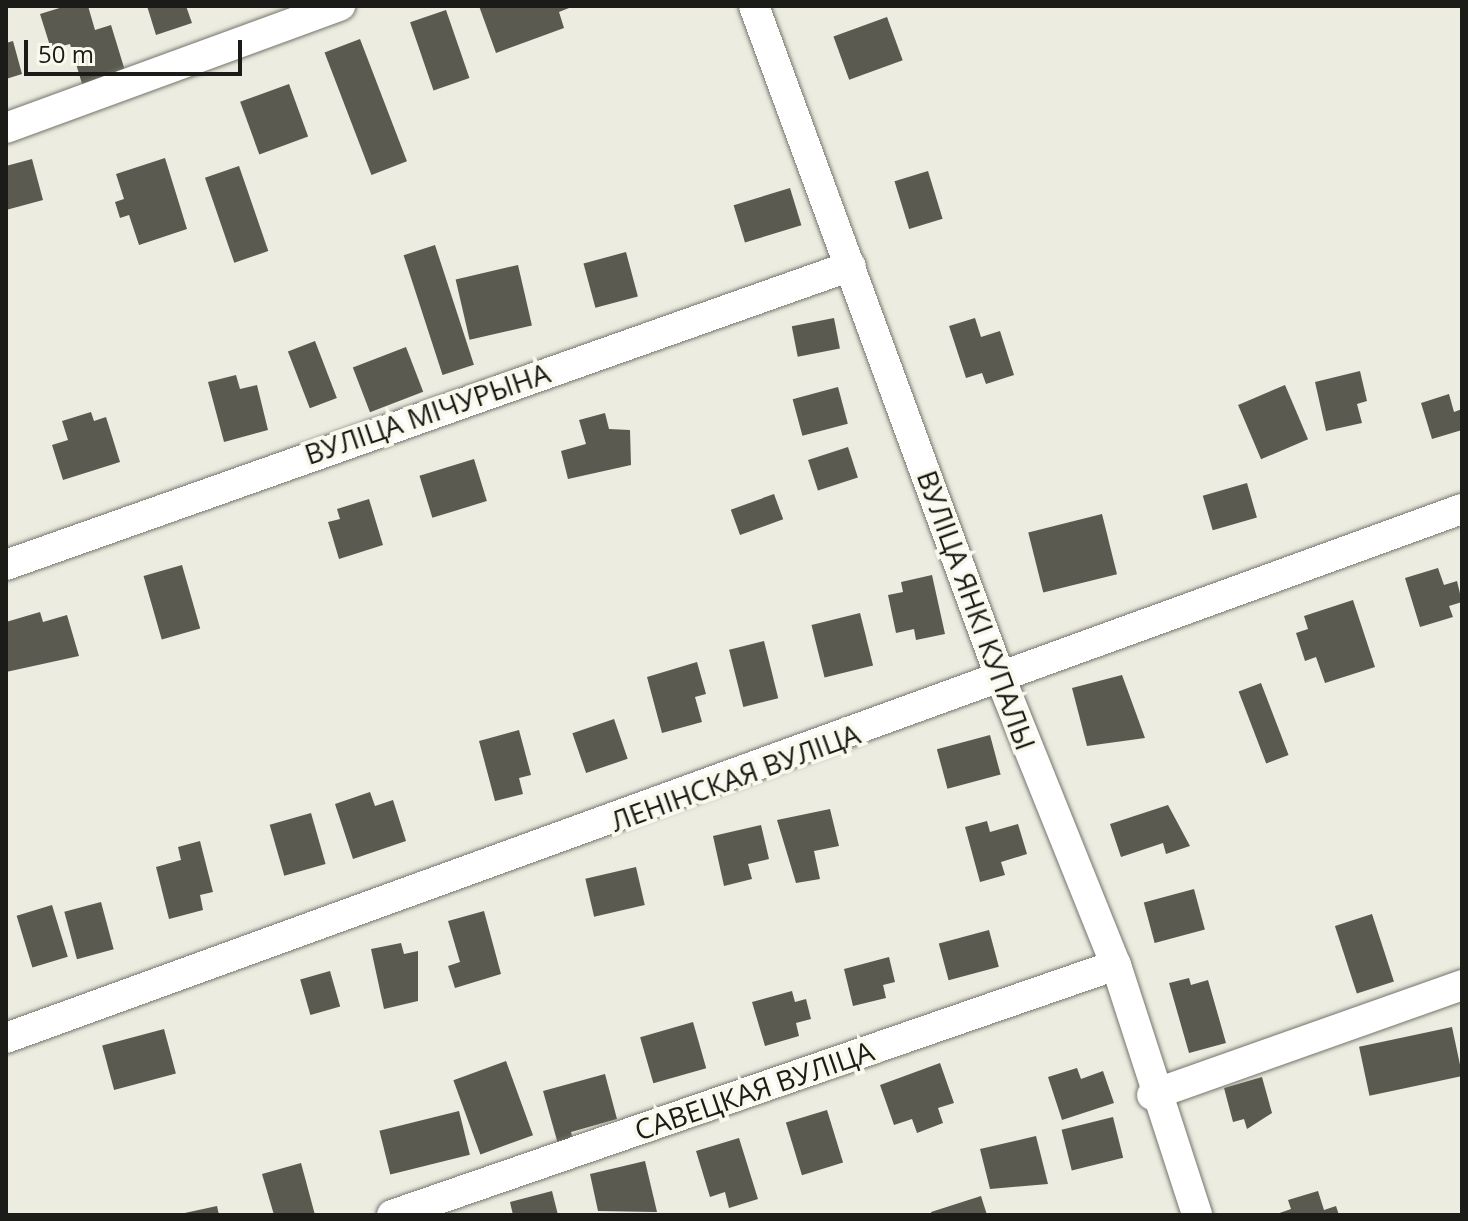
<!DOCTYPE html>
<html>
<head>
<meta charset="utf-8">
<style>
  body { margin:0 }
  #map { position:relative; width:1468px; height:1221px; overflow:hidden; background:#ecece1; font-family:"Open Sans",sans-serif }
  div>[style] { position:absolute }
  .building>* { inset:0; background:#5a5a50; transform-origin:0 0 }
  .roads { filter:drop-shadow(0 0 2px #74746b) drop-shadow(0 0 2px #74746b) }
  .minor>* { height:30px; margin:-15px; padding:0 15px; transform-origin:15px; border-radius:15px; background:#fff }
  span { translate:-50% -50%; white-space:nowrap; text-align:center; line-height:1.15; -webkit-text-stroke:8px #faf9ee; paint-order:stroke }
  .street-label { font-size:28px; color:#1b1b17 }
  .frame { position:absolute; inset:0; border:8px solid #1b1b17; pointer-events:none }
  .scale { position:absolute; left:24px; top:40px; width:218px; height:36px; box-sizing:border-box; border:4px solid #1b1b17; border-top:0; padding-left:10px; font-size:24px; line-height:28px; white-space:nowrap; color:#1b1b17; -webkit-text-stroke:6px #faf9ee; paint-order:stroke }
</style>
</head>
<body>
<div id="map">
  <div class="building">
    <i style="clip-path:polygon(66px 6px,88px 6px,95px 30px,111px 25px,126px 74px,83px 87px,70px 44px,51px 49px,40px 14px)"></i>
    <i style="clip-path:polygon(147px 6px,186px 6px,192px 23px,156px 35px)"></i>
    <i style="clip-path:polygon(479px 6px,574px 6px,559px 12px,564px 28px,496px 53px)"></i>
    <i style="left:446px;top:10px;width:72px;height:38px;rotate:71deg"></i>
    <i style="left:887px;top:17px;width:46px;height:57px;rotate:70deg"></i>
    <i style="left:360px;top:39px;width:131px;height:38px;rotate:69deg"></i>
    <i style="clip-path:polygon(13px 41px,22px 74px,6px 79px,6px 43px)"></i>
    <i style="left:289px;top:84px;width:56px;height:52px;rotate:70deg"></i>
    <i style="clip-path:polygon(165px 158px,187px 229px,139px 245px,129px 215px,120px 218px,115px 202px,124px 199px,116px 174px)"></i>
    <i style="clip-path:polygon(32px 159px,43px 200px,6px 210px,6px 166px)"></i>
    <i style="left:239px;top:166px;width:90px;height:36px;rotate:71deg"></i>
    <i style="left:928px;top:171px;width:50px;height:35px;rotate:73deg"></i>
    <i style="left:790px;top:188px;width:39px;height:59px;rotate:73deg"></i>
    <i style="left:435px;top:245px;width:126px;height:33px;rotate:72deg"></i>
    <i style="left:626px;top:252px;width:46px;height:44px;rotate:75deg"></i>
    <i style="left:518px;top:265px;width:62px;height:64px;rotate:77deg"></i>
    <i style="left:834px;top:318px;width:31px;height:43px;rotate:79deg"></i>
    <i style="clip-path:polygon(975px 318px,981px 337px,1000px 331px,1014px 375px,986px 384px,982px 373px,966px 378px,949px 326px)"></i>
    <i style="left:315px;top:341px;width:61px;height:29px;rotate:69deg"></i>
    <i style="left:406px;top:347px;width:48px;height:57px;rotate:69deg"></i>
    <i style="clip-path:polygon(1360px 371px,1367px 401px,1357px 404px,1362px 423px,1326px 431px,1315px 382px)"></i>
    <i style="clip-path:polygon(236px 375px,240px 389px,257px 385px,268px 430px,224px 442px,208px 382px)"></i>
    <i style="left:1285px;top:385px;width:59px;height:51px;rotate:67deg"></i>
    <i style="left:838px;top:387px;width:38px;height:47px;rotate:75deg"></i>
    <i style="clip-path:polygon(1449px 394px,1454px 412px,1462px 409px,1462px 430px,1432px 439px,1421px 403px)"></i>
    <i style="clip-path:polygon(91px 412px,94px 421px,106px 417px,120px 462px,63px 480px,52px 445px,68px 440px,62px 421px)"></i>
    <i style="clip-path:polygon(605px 413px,609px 429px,630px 430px,631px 465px,568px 479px,561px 451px,586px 444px,579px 420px)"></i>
    <i style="left:848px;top:447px;width:32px;height:42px;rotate:72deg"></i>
    <i style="left:474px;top:459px;width:44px;height:57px;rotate:73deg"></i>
    <i style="left:1247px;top:483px;width:36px;height:46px;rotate:74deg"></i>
    <i style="left:774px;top:494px;width:27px;height:46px;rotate:70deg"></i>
    <i style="clip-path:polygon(369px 499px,383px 545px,339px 559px,328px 522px,340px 519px,337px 509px)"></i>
    <i style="left:1102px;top:514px;width:62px;height:76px;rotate:76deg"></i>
    <i style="left:182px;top:565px;width:66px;height:40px;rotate:74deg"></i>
    <i style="clip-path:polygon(1438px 568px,1444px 585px,1457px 581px,1462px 602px,1449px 606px,1453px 617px,1420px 627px,1405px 578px)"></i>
    <i style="clip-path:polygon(932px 575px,945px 634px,916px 640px,914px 629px,896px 633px,888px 595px,903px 592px,901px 582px)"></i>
    <i style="clip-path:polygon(1353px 600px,1375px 667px,1325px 683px,1316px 657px,1305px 661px,1296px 633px,1308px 629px,1304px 616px)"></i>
    <i style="clip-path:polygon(40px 612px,43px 622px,67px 615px,79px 656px,6px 672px,6px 622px)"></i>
    <i style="left:860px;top:613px;width:54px;height:50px;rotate:76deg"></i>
    <i style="left:764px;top:641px;width:59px;height:36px;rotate:76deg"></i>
    <i style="clip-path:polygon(697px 662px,706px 694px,695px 697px,702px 722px,662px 733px,647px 677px)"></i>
    <i style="clip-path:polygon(1122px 675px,1145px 738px,1087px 746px,1072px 688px)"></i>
    <i style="left:1261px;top:683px;width:77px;height:24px;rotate:69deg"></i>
    <i style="left:614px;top:719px;width:42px;height:44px;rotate:71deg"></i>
    <i style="clip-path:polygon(519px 730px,531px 775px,519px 778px,523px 794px,495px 801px,479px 741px)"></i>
    <i style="left:990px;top:735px;width:41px;height:55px;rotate:75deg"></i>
    <i style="clip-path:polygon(370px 792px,375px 806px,393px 800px,406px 841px,353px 859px,335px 804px)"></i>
    <i style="clip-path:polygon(1168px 805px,1190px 846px,1166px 854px,1163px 843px,1121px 857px,1110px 824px)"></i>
    <i style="clip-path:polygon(830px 809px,839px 846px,814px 851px,820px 879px,796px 883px,777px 820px)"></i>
    <i style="left:311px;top:813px;width:53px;height:43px;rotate:74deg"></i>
    <i style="clip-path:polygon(987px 821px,990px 832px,1018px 824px,1027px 854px,1001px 862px,1005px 875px,980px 882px,965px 827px)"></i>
    <i style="clip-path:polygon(761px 825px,769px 859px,748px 864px,752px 879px,724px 886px,713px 836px)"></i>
    <i style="clip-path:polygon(200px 841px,213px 892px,200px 895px,203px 910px,169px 919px,156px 867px,181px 860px,178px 847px)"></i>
    <i style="left:636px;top:867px;width:39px;height:52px;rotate:77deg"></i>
    <i style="left:1194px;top:889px;width:42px;height:52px;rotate:75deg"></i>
    <i style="left:101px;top:902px;width:49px;height:38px;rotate:75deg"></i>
    <i style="left:52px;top:905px;width:54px;height:37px;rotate:73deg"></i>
    <i style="clip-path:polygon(484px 911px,501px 974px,455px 988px,448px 966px,460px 962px,448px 921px)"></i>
    <i style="left:1372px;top:914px;width:71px;height:39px;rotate:72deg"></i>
    <i style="left:989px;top:930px;width:38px;height:52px;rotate:75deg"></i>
    <i style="clip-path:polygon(401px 943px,404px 954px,418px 951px,418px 1001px,384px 1009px,371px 949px)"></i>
    <i style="clip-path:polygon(889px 957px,895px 982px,883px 985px,886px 998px,853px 1006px,844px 969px)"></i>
    <i style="left:330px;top:971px;width:37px;height:31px;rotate:74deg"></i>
    <i style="clip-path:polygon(1189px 978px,1191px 985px,1208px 980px,1226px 1043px,1189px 1053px,1169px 983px)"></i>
    <i style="clip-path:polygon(792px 991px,795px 1002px,806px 999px,811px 1019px,796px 1023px,799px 1036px,765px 1046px,752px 1002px)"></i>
    <i style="left:693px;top:1022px;width:48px;height:55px;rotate:74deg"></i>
    <i style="left:1452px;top:1027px;width:50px;height:95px;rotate:78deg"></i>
    <i style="left:164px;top:1029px;width:46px;height:64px;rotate:75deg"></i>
    <i style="left:506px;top:1061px;width:79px;height:56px;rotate:70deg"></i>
    <i style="clip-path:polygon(940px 1063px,954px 1103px,938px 1108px,943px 1123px,917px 1133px,912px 1119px,894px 1125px,880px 1085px)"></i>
    <i style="clip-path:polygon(1077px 1068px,1081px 1079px,1103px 1071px,1114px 1103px,1062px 1120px,1048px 1077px)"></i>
    <i style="clip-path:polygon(605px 1074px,617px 1119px,571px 1132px,573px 1140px,558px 1144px,543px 1091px)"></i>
    <i style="clip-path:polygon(1262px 1077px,1272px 1113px,1247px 1129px,1244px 1119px,1233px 1122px,1224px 1088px)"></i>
    <i style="left:827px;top:1110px;width:55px;height:43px;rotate:73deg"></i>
    <i style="left:459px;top:1111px;width:45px;height:82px;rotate:76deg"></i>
    <i style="left:1113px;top:1117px;width:42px;height:53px;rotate:76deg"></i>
    <i style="clip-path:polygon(1036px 1136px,1048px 1184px,990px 1189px,980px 1149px)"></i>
    <i style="clip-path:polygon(739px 1138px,758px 1199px,729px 1208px,725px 1192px,710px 1197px,696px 1151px)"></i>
    <i style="clip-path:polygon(645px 1161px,657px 1212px,598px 1211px,590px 1174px)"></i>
    <i style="clip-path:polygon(301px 1163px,315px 1215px,274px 1215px,262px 1174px)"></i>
    <i style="clip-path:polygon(552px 1191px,558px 1215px,513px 1215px,510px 1202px)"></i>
    <i style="clip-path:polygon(1318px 1191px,1324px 1210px,1336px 1206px,1339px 1215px,1274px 1215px,1291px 1209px,1288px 1200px)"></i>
    <i style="clip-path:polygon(981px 1196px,987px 1215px,932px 1215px,931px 1212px)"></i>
    <i style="clip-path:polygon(217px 1206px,219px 1215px,180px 1215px,180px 1214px)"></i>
  </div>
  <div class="roads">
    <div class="minor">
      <i style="left:754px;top:6px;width:720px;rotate:69.85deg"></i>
      <i style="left:1002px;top:682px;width:305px;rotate:68.1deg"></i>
      <i style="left:1116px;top:965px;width:263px;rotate:72deg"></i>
      <i style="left:6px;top:128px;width:356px;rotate:-20.1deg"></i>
      <i style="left:6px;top:565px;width:896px;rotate:-19.49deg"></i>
      <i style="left:6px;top:1038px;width:1549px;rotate:-19.97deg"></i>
      <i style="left:1152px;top:1095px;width:329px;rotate:-19.5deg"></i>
      <i style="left:392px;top:1215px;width:766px;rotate:-19.05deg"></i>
    </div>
  </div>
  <div class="street-label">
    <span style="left:427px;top:413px;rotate:-19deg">ВУЛІЦА МІЧУРЫНА</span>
    <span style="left:977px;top:610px;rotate:70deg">ВУЛІЦА ЯНКІ КУПАЛЫ</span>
    <span style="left:735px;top:777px;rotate:-20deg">ЛЕНІНСКАЯ ВУЛІЦА</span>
    <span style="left:754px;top:1090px;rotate:-19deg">САВЕЦКАЯ ВУЛІЦА</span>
  </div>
  <div class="frame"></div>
  <div class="scale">50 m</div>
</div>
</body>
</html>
